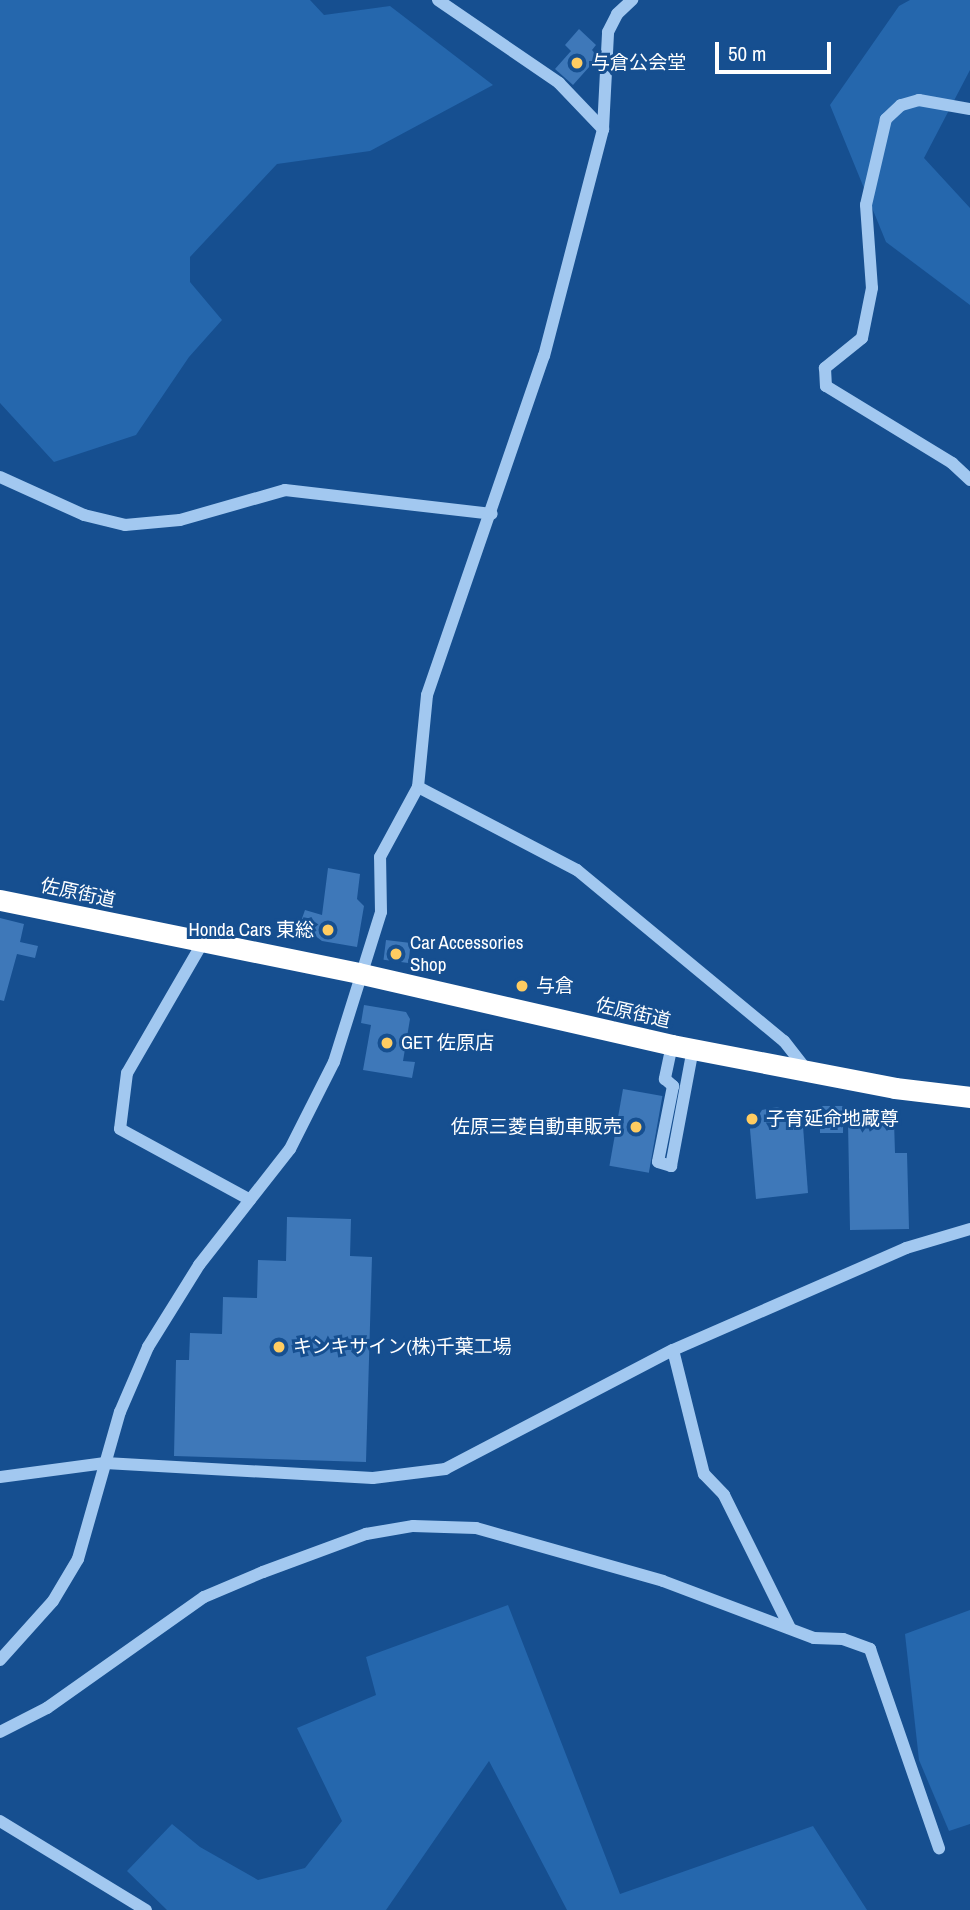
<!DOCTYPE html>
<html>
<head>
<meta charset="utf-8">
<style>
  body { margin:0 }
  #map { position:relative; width:970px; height:1910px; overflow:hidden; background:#164f90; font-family:"Archivo Narrow","Noto Sans JP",sans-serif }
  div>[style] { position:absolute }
  .green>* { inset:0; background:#2567ad }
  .building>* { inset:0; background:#3e78b9; transform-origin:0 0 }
  .minor>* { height:12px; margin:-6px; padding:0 6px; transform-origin:6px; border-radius:6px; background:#a2c8f0 }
  .highway>* { height:21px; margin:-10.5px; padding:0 10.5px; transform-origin:10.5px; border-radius:10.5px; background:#fff }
  .dots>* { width:19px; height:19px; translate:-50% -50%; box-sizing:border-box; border:4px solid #164f90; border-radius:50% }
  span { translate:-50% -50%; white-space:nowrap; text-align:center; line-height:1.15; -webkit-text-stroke:6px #164f90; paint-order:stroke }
  .poi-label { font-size:19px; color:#fff }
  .left { translate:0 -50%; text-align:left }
  .right { translate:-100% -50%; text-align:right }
  .street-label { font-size:19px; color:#fff }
  .scale { position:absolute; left:715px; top:42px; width:116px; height:32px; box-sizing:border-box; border:4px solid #fff; border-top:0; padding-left:9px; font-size:21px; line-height:24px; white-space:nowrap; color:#fff; -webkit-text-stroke:5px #164f90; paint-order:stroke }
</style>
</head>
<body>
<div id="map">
  <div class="green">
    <i style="clip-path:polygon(0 0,310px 0,324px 15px,390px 6px,493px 85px,370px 151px,277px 164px,190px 257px,190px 282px,222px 320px,189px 357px,136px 435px,54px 462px,0 403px)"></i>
    <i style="clip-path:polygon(910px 0,970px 0,970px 70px,924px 158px,970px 208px,970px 305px,886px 242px,830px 105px,899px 6px)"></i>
    <i style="clip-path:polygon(508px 1605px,620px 1894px,813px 1826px,867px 1910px,567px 1910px,489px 1761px,386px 1910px,167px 1910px,127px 1871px,172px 1824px,200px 1847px,258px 1880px,305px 1868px,342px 1821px,297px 1728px,376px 1695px,366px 1657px)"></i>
    <i style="clip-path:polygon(970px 1610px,970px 1824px,949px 1831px,919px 1760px,905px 1634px)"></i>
  </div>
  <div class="building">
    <i style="clip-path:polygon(579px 29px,596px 45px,592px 50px,598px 57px,573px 85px,555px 69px,571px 51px,565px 45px)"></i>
    <i style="clip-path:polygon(328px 868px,360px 874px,357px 899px,364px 906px,357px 947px,322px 941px,300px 924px,305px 910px,322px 915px)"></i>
    <i style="clip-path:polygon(0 918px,24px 924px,20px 942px,38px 946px,35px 958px,17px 954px,4px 1001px,0 1000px)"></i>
    <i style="left:386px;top:940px;width:25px;height:20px;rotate:7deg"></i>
    <i style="clip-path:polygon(364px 1005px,406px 1012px,410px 1019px,403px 1061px,415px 1062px,412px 1078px,363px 1070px,371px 1025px,361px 1023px)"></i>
    <i style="left:623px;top:1089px;width:40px;height:78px;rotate:10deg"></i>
    <i style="left:820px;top:1106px;width:23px;height:27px"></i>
    <i style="clip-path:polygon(777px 1107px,791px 1112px,803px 1126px,808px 1193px,756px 1199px,750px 1129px,762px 1110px)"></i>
    <i style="clip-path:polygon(894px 1121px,895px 1153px,907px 1153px,909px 1229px,850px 1230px,848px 1122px)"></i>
    <i style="clip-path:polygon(287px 1217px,351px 1219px,350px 1256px,372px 1257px,366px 1462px,174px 1456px,176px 1360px,189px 1360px,190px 1333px,222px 1334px,223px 1297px,257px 1298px,258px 1260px,286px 1261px)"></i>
  </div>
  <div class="minor">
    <i style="left:438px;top:0;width:147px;rotate:34.4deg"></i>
    <i style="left:559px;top:83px;width:64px;rotate:46.3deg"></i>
    <i style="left:970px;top:109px;width:52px;rotate:-170deg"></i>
    <i style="left:919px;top:100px;width:19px;rotate:164deg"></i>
    <i style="left:901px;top:105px;width:21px;rotate:137deg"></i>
    <i style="left:886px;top:119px;width:88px;rotate:103.1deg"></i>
    <i style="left:866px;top:205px;width:83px;rotate:85.9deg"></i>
    <i style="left:872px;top:288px;width:51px;rotate:101.3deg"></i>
    <i style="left:862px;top:338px;width:48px;rotate:141deg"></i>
    <i style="left:825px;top:368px;width:18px;rotate:87deg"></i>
    <i style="left:826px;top:386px;width:148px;rotate:31.4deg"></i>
    <i style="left:952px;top:463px;width:25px;rotate:43deg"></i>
    <i style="left:0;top:477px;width:92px;rotate:24.3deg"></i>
    <i style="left:84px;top:515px;width:42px;rotate:13.7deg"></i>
    <i style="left:125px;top:525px;width:55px;rotate:-5.2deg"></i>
    <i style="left:180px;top:520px;width:109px;rotate:-15.9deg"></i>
    <i style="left:285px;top:490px;width:208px;rotate:6.6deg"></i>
    <i style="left:418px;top:787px;width:179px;rotate:27.6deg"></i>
    <i style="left:577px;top:870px;width:268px;rotate:39.6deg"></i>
    <i style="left:784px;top:1041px;width:36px;rotate:52deg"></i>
    <i style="left:203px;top:942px;width:151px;rotate:120.1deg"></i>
    <i style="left:127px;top:1073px;width:56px;rotate:97.1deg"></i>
    <i style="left:120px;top:1129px;width:148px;rotate:28.6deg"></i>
    <i style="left:672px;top:1045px;width:35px;rotate:102deg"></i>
    <i style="left:665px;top:1079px;width:11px;rotate:41deg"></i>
    <i style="left:673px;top:1086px;width:77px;rotate:101.2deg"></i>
    <i style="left:658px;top:1162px;width:14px;rotate:17deg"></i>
    <i style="left:671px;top:1166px;width:119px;rotate:-79.4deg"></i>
    <i style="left:673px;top:1350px;width:128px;rotate:76deg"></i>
    <i style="left:704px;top:1474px;width:29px;rotate:46deg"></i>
    <i style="left:724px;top:1495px;width:148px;rotate:63.6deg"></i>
    <i style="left:0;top:1477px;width:106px;rotate:-7.6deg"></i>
    <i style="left:105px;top:1463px;width:268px;rotate:3.2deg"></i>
    <i style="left:373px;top:1478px;width:73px;rotate:-7.1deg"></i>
    <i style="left:445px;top:1469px;width:257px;rotate:-27.6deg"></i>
    <i style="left:673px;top:1350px;width:254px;rotate:-23.6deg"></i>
    <i style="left:906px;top:1248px;width:67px;rotate:-16.5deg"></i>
    <i style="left:0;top:1660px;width:79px;rotate:-48.1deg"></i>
    <i style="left:53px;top:1601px;width:49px;rotate:-59.2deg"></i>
    <i style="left:78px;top:1559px;width:153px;rotate:-74.1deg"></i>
    <i style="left:120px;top:1412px;width:71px;rotate:-66.7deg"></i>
    <i style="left:148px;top:1347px;width:97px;rotate:-58.1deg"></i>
    <i style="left:199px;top:1265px;width:147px;rotate:-51.9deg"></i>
    <i style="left:290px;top:1149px;width:97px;rotate:-63.2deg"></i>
    <i style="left:334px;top:1062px;width:157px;rotate:-72.6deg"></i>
    <i style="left:381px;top:912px;width:55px;rotate:-91deg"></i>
    <i style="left:380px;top:857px;width:80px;rotate:-61.5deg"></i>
    <i style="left:418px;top:787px;width:92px;rotate:-84.4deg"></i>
    <i style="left:427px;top:695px;width:359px;rotate:-71deg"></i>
    <i style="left:544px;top:356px;width:235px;rotate:-75.4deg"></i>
    <i style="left:603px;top:129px;width:97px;rotate:-87deg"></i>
    <i style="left:608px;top:32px;width:20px;rotate:-63deg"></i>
    <i style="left:617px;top:14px;width:21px;rotate:-43deg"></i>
    <i style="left:0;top:1732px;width:53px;rotate:-27.1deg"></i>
    <i style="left:47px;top:1708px;width:192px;rotate:-35.3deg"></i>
    <i style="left:204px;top:1597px;width:64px;rotate:-23deg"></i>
    <i style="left:263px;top:1572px;width:110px;rotate:-20.3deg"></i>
    <i style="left:366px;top:1534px;width:48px;rotate:-9.7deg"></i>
    <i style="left:413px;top:1526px;width:63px;rotate:1.8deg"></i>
    <i style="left:476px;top:1528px;width:194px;rotate:15.8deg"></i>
    <i style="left:663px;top:1581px;width:161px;rotate:20.7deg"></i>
    <i style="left:814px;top:1638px;width:29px;rotate:2deg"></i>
    <i style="left:843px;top:1639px;width:29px;rotate:20deg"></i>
    <i style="left:870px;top:1649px;width:211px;rotate:70.9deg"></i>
    <i style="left:0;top:1821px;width:171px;rotate:31.4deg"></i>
  </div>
  <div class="highway">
    <i style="left:0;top:900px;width:365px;rotate:11.5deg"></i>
    <i style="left:358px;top:973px;width:322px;rotate:12.9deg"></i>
    <i style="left:672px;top:1045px;width:227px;rotate:10.9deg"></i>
    <i style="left:895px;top:1088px;width:76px;rotate:6.8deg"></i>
  </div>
  <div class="dots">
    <i style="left:577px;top:63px;background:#ffcc61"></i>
    <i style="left:328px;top:930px;background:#ffcc61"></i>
    <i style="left:396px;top:954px;background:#ffcc61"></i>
    <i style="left:522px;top:986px;background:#ffcc61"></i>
    <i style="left:387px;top:1043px;background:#ffcc61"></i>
    <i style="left:752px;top:1119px;background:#ffcc61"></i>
    <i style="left:636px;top:1127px;background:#ffcc61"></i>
    <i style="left:279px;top:1347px;background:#ffcc61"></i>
  </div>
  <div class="poi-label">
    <span class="left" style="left:591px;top:63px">与倉公会堂</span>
    <span class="right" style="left:314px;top:930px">Honda Cars 東総</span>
    <span class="left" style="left:410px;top:954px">Car Accessories<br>Shop</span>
    <span class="left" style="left:536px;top:986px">与倉</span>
    <span class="left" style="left:401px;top:1043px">GET 佐原店</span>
    <span class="left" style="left:766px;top:1119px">子育延命地蔵尊</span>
    <span class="right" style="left:622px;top:1127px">佐原三菱自動車販売</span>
    <span class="left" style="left:293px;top:1347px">キンキサイン(株)千葉工場</span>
  </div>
  <div class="street-label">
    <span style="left:78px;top:893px;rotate:12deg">佐原街道</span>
    <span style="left:633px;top:1013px;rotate:13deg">佐原街道</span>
  </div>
  <div class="scale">50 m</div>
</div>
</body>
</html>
